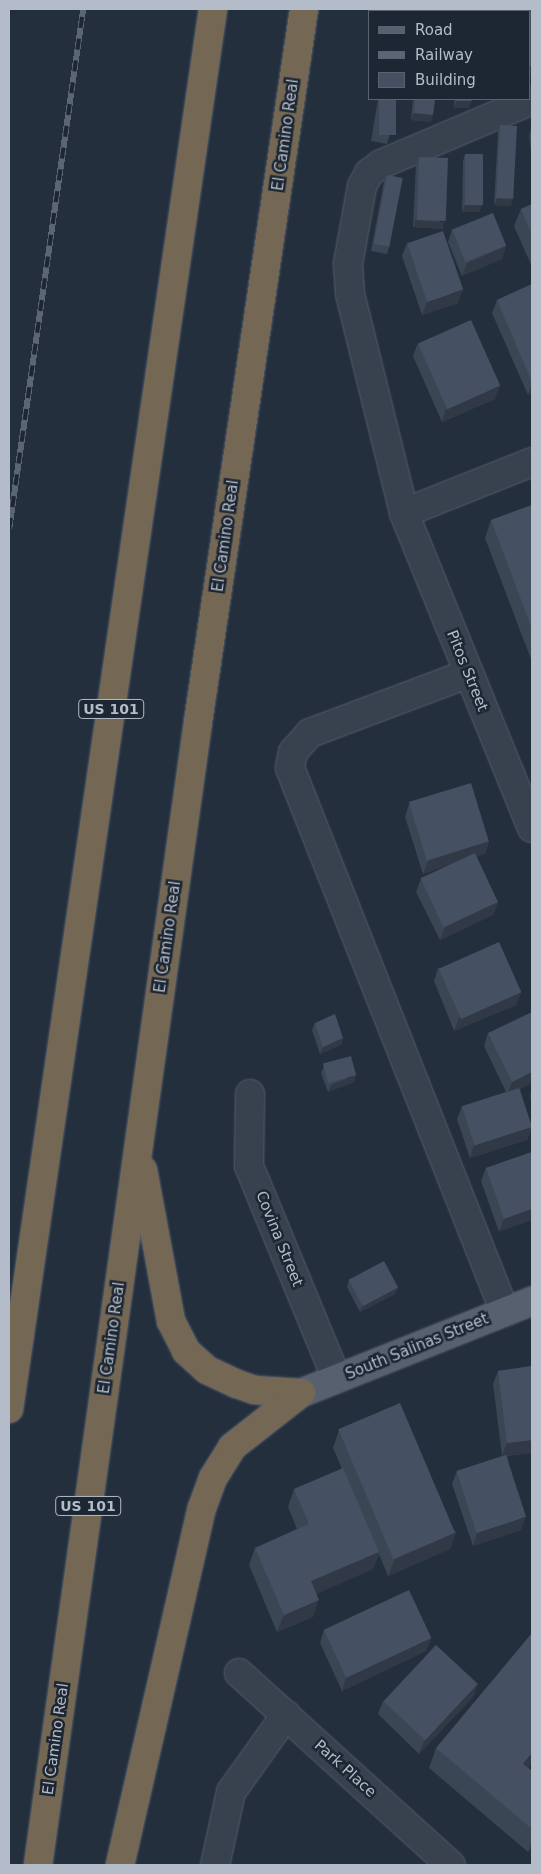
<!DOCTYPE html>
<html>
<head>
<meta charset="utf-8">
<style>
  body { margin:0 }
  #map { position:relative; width:541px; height:1874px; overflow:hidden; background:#242f3e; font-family:"DejaVu Sans",sans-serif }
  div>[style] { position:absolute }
  .roads { filter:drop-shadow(0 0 1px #565f6c) drop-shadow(0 0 1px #565f6c) }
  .minor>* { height:28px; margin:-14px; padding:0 14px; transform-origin:14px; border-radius:14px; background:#38414e }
  .major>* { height:28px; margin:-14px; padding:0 14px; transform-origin:14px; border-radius:14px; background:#56606e }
  .highway>* { height:28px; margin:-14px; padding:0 14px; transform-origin:14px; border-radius:14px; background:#746855 }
  .rail>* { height:5.5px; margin-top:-2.75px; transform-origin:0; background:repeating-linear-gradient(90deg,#1d2633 0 11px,#5a6575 0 22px); box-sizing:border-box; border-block:1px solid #5a6575 }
  .wall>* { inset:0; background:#3b4654; transform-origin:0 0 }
  .shaded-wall>* { inset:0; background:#303945; transform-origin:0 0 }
  .building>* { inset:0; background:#455162; transform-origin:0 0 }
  span { translate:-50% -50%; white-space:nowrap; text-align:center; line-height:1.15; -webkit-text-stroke:5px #1d2633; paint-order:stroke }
  .shield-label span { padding:1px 4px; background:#1d2633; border:1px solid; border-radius:4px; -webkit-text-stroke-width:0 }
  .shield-label { font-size:14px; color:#b4bcc9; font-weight:700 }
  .street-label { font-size:15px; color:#b4bcc9 }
  .frame { position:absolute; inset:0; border:10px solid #b4bcc9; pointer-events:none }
  .legend { position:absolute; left:368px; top:10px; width:162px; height:90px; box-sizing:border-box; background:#1d2633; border:1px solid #59626f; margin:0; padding:6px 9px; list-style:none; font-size:15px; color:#b4bcc9 }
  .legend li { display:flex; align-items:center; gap:10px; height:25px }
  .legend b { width:25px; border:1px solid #59626f }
</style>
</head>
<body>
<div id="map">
  <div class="roads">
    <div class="minor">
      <i style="left:532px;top:100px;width:164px;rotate:157deg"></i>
      <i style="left:381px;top:164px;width:15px;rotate:143deg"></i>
      <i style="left:369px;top:173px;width:15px;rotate:118deg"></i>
      <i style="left:362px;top:186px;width:79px;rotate:100.2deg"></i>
      <i style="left:348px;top:264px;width:30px;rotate:86deg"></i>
      <i style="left:350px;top:294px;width:226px;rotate:76.1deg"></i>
      <i style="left:404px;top:513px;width:340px;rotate:67.9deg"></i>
      <i style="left:404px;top:513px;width:138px;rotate:-21.7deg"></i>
      <i style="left:467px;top:674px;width:168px;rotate:159.4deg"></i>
      <i style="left:310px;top:733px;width:25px;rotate:132deg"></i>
      <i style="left:293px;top:752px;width:16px;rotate:101deg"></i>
      <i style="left:290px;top:768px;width:585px;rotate:68.44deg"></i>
      <i style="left:250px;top:1094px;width:72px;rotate:90.8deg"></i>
      <i style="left:249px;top:1166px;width:230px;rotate:67.6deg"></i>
      <i style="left:239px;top:1673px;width:286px;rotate:42.2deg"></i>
      <i style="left:215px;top:1865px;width:75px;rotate:-77.6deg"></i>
      <i style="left:231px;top:1792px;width:95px;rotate:-54.5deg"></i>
    </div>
    <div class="major">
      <i style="left:301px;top:1393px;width:249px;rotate:-21.7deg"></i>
    </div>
    <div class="highway">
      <i style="left:143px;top:1170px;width:154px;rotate:79.5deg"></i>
      <i style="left:171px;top:1321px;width:34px;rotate:63deg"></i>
      <i style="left:186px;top:1351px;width:28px;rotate:42deg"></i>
      <i style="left:207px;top:1370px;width:33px;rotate:25deg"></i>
      <i style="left:237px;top:1384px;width:18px;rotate:19deg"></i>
      <i style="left:254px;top:1390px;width:47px;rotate:3.7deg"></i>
      <i style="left:9px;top:1409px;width:1415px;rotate:-81.71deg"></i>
      <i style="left:38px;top:1865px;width:1154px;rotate:-82.03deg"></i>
      <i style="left:198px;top:722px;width:721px;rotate:-81.54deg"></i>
      <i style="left:120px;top:1865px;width:366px;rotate:-77.1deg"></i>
      <i style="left:202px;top:1508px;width:32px;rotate:-70deg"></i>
      <i style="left:213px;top:1478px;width:36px;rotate:-58deg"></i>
      <i style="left:232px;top:1447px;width:88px;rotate:-38deg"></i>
    </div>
  </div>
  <div class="rail">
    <i style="left:9px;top:529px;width:525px;rotate:-81.9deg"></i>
  </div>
  <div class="wall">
    <i style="clip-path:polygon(386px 9px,405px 9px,404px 11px)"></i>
    <i style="left:426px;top:9px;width:22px;height:2px"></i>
    <i style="left:460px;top:9px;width:25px;height:3px"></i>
    <i style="clip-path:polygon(520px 9px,532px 9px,530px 11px,520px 11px)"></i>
    <i style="clip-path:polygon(378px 99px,396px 99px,389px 137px,387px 144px,371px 141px)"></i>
    <i style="clip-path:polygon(413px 99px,435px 99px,431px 122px,411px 120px)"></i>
    <i style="clip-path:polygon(454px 99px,472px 99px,471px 101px,469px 108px,454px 108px)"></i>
    <i style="clip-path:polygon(500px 125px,511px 206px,494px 205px,498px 132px)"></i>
    <i style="clip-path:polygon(532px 127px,532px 159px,529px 135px)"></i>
    <i style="clip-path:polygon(465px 154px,482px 205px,479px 212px,462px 212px,463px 161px)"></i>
    <i style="clip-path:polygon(419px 157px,442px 229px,413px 227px,416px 164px)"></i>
    <i style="clip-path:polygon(387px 175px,389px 247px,387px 254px,371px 251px,384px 182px)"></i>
    <i style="clip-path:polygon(532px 204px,532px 267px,514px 226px,521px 209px)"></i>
    <i style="clip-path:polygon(452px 229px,506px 246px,502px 259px,462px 276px,448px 242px)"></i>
    <i style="clip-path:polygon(407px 243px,458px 303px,422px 315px,402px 256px)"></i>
    <i style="clip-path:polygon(532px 284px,532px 393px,528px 395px,492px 313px,497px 300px)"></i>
    <i style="clip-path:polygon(418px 343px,495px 399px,442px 422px,413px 356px)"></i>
    <i style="clip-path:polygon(532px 505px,532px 662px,485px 538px,491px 520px)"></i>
    <i style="clip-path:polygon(409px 804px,489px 841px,485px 854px,476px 856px,498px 902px,493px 915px,440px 940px,416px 892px,421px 879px,450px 865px,423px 874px,405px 817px)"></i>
    <i style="clip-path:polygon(438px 968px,521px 992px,516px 1005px,454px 1031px,434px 981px)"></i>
    <i style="clip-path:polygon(315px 1023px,343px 1038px,341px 1045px,320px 1054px,312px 1030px)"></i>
    <i style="clip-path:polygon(488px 1033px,532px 1083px,520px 1089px,532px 1127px,527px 1140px,470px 1158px,457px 1119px,462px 1106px,506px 1092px,484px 1046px)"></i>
    <i style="clip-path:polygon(324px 1066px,354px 1082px,328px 1092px,321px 1073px)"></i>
    <i style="clip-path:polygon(532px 1090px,532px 1102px,530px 1096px)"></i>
    <i style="clip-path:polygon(532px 1152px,499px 1232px,481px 1181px,486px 1168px)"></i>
    <i style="clip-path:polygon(349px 1280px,398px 1287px,395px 1294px,360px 1312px,347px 1287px)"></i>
    <i style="clip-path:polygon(532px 1366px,532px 1453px,507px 1456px,521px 1530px,473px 1546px,452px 1484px,457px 1471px,502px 1456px,493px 1384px,498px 1371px)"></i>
    <i style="clip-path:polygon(339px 1430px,456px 1532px,450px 1549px,388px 1576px,379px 1554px,373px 1569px,316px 1594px,313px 1617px,277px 1632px,249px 1565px,255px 1548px,297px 1529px,288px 1507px,294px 1489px,342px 1469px,333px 1448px)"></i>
    <i style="clip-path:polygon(324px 1630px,431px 1638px,426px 1651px,342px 1691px,320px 1643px)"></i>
    <i style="clip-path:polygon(478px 1684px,473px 1697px,419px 1754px,378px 1714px,383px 1701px)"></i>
    <i style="clip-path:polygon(436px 1748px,529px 1769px,532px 1771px,532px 1847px,528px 1852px,429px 1768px)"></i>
  </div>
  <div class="shaded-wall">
    <i style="left:530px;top:66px;width:2px;height:12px"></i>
    <i style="clip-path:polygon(456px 101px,471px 101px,469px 108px,454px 108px)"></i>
    <i style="clip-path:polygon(414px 113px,433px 115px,431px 122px,411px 120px)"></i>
    <i style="clip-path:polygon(497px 198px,513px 199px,511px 206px,494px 205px)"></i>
    <i style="clip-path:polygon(465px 205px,482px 205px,479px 212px,462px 212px)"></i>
    <i style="left:415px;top:220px;width:29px;height:7px;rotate:4deg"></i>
    <i style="clip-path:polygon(506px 246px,502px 259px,462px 276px,467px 263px)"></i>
    <i style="clip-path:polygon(463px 290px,458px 303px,422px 315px,427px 302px)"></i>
    <i style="clip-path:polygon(532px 382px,532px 393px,528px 395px)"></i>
    <i style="clip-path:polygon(500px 386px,495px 399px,442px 422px,446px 409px)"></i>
    <i style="clip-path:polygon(489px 841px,485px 854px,423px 874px,428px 861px)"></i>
    <i style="clip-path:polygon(498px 902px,493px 915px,440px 940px,445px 927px)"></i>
    <i style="clip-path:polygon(521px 992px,516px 1005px,454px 1031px,459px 1018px)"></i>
    <i style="clip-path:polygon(343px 1038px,341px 1045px,320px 1054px,323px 1047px)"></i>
    <i style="clip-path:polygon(532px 1072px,532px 1083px,507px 1095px,512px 1082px)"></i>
    <i style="clip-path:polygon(356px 1075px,354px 1082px,328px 1092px,331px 1085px)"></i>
    <i style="clip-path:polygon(532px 1127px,527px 1140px,470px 1158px,474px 1145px)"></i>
    <i style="clip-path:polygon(532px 1209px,532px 1220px,499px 1232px,504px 1219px)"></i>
    <i style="clip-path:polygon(398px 1287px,395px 1294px,360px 1312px,363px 1305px)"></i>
    <i style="clip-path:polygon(532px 1440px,532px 1453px,502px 1456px,507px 1443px)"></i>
    <i style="clip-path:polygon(526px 1517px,521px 1530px,473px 1546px,477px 1533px)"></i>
    <i style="clip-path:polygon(456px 1532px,450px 1549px,388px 1576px,395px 1559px)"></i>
    <i style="clip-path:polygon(379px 1552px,373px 1569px,305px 1599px,311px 1581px)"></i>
    <i style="clip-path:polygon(319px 1600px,313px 1617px,277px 1632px,284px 1615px)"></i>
    <i style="clip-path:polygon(431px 1638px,426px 1651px,342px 1691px,346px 1678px)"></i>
    <i style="clip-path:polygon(478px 1684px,473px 1697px,419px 1754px,424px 1741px)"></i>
    <i style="clip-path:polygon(532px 1753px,532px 1764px,516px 1784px,523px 1764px)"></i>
    <i style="clip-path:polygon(532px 1840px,532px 1847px,528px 1852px)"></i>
  </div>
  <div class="building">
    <i style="clip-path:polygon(432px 9px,448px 9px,449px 11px,434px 11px)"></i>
    <i style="clip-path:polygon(467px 9px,485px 9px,486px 11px,469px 11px)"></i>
    <i style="clip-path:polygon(526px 9px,532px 9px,532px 66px,530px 66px,530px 11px,526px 11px)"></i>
    <i style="left:379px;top:99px;width:17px;height:36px"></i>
    <i style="clip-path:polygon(415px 99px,435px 99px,433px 115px,414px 113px)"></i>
    <i style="left:456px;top:99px;width:16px;height:2px"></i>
    <i style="left:500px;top:125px;width:17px;height:73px;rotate:3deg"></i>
    <i style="left:465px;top:154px;width:18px;height:51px"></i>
    <i style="left:419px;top:157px;width:29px;height:63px;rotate:2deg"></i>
    <i style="left:387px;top:175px;width:16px;height:70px;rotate:11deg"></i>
    <i style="clip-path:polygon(532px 204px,532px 235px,521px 209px)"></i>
    <i style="left:493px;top:213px;width:35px;height:44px;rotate:68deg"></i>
    <i style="left:443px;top:231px;width:62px;height:38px;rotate:71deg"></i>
    <i style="clip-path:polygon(532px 284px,532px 382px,497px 300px)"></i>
    <i style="left:471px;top:320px;width:72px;height:58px;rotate:66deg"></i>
    <i style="clip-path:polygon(532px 505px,532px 629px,491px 520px)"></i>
    <i style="left:471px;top:783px;width:61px;height:65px;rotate:73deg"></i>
    <i style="left:475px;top:853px;width:54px;height:60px;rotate:65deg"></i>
    <i style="left:499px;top:942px;width:55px;height:66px;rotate:66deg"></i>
    <i style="clip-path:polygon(532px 1012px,532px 1072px,512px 1082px,488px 1033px)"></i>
    <i style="clip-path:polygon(335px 1014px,343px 1038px,323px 1047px,315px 1023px)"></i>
    <i style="left:351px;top:1056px;width:20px;height:29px;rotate:75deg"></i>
    <i style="left:519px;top:1088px;width:41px;height:60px;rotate:72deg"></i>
    <i style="clip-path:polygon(532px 1152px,532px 1209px,504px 1219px,486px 1168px)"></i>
    <i style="left:384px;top:1261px;width:30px;height:40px;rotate:62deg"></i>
    <i style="clip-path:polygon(532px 1366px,532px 1440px,507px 1443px,498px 1371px)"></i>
    <i style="left:400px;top:1403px;width:141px;height:67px;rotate:67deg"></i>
    <i style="left:506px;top:1455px;width:65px;height:52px;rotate:72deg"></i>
    <i style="clip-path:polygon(343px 1468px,379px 1552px,311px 1581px,319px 1600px,284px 1615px,255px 1548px,309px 1524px,294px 1489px)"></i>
    <i style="left:409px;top:1590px;width:53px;height:94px;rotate:65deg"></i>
    <i style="clip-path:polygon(532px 1633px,532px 1753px,523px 1764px,532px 1771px,532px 1829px,436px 1748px)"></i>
    <i style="left:436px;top:1645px;width:57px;height:77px;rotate:43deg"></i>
  </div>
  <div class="shield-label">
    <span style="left:111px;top:709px">US 101</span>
    <span style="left:88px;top:1506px">US 101</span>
  </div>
  <div class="street-label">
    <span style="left:286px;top:135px;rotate:-82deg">El Camino Real</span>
    <span style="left:226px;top:536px;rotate:-82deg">El Camino Real</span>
    <span style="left:467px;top:671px;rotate:68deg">Pitos Street</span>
    <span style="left:168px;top:937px;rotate:-82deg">El Camino Real</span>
    <span style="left:279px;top:1239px;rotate:68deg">Covina Street</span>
    <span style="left:112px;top:1338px;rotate:-82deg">El Camino Real</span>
    <span style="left:417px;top:1347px;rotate:-22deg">South Salinas Street</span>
    <span style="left:56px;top:1739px;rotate:-82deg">El Camino Real</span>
    <span style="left:345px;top:1769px;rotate:42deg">Park Place</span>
  </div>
  <div class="frame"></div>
  <ul class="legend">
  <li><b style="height:6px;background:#56606e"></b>Road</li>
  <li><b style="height:6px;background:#5a6575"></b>Railway</li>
  <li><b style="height:14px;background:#455162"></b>Building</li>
  </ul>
</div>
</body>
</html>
